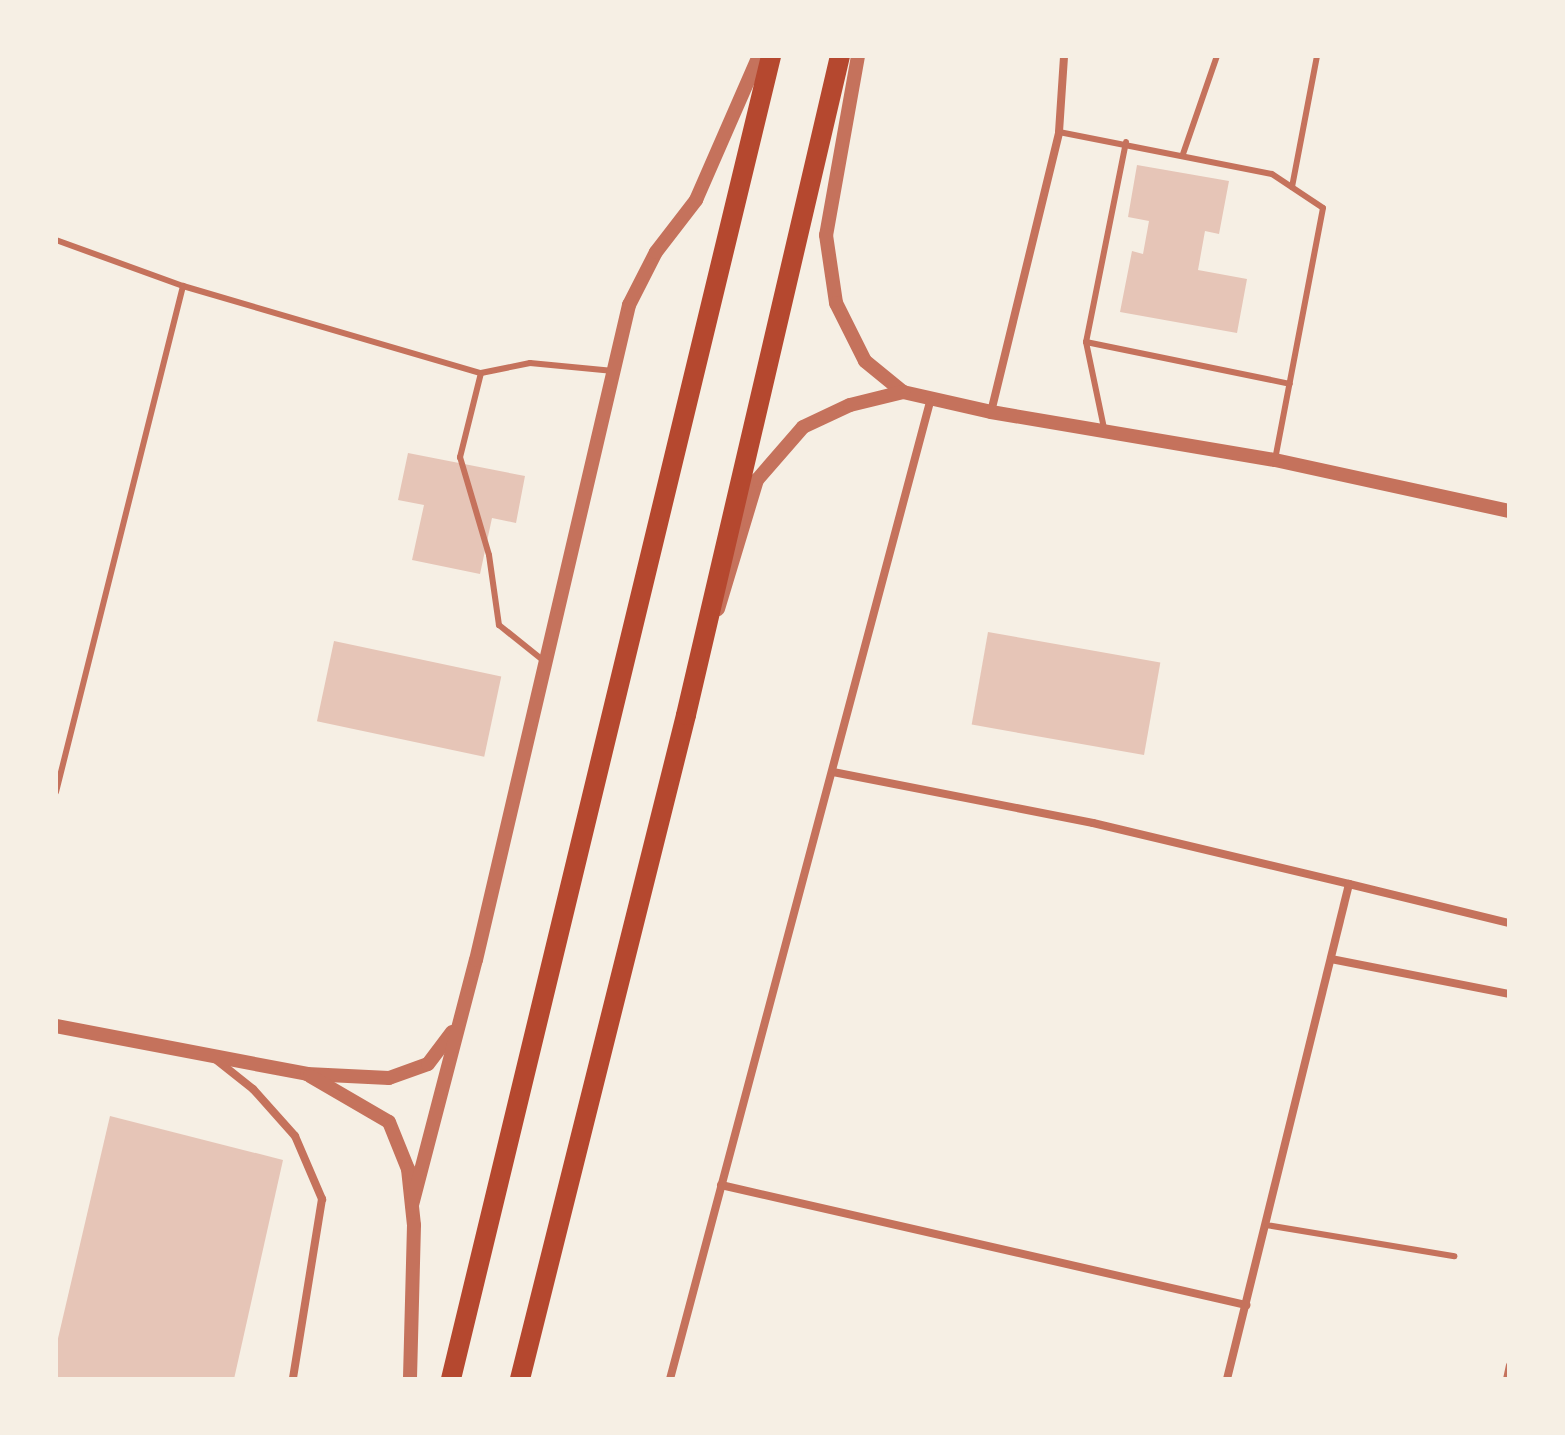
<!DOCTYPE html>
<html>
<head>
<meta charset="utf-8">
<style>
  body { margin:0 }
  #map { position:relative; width:1565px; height:1435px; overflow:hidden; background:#f6efe4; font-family:Helvetica,sans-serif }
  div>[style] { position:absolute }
  .building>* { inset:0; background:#e6c5b7; transform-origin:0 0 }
  .service>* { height:6px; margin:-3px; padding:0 3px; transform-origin:3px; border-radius:3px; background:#c5725c }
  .minor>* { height:8px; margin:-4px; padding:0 4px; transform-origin:4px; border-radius:4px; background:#c5725c }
  .tertiary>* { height:14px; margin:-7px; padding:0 7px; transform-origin:7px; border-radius:7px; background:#c5725c }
  .primary>* { height:20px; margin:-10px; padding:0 10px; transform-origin:10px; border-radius:10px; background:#b5482f }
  span { translate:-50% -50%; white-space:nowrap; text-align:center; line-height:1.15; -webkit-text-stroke:6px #f6efe4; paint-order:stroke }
  .frame { position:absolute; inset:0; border:58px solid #f6efe4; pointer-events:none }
</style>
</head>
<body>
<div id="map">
  <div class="building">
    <i style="clip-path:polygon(1137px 165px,1229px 181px,1219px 234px,1205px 231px,1198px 270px,1247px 279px,1237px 333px,1120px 312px,1132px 251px,1143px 254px,1149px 221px,1128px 217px)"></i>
    <i style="clip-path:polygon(408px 453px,525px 476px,516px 523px,492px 518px,480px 574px,412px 560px,424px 505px,398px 500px)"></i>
    <i style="left:988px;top:632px;width:175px;height:94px;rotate:10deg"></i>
    <i style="left:334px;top:641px;width:171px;height:82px;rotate:12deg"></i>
    <i style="clip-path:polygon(110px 1116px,283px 1160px,234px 1379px,56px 1379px,56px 1347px)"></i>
  </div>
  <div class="service">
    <i style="left:1059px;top:132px;width:217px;rotate:11.2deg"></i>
    <i style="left:1272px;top:174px;width:61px;rotate:33.7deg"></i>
    <i style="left:1323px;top:208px;width:257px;rotate:100.8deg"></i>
    <i style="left:1126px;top:142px;width:204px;rotate:101.3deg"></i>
    <i style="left:1086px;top:342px;width:208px;rotate:11.6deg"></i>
    <i style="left:1183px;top:154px;width:104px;rotate:-70.9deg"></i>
    <i style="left:1292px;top:187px;width:133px;rotate:-79.2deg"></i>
    <i style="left:56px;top:240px;width:135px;rotate:19.9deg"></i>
    <i style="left:183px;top:286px;width:310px;rotate:16.3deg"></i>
    <i style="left:481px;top:373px;width:50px;rotate:-11.5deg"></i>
    <i style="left:530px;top:363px;width:84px;rotate:5.4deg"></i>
    <i style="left:1086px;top:342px;width:88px;rotate:78.2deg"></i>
    <i style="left:481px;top:373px;width:87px;rotate:104deg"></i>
    <i style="left:460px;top:457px;width:102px;rotate:73.5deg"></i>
    <i style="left:489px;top:555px;width:71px;rotate:81.9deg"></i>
    <i style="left:499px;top:625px;width:58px;rotate:38.7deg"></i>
    <i style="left:56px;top:792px;width:522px;rotate:-75.91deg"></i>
    <i style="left:1266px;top:1225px;width:191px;rotate:9.4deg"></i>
    <i style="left:1506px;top:1379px;width:14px;rotate:-78deg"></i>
  </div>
  <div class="minor">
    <i style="left:991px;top:412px;width:288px;rotate:-76.3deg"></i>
    <i style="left:1059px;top:132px;width:76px;rotate:-86.2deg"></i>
    <i style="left:833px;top:772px;width:265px;rotate:11.1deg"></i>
    <i style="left:1093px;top:823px;width:263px;rotate:13.4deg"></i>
    <i style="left:1331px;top:959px;width:181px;rotate:11.1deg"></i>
    <i style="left:214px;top:1058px;width:50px;rotate:38.5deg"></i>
    <i style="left:253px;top:1089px;width:63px;rotate:48.2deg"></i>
    <i style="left:295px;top:1136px;width:69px;rotate:66.8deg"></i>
    <i style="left:322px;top:1199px;width:182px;rotate:99.2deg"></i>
    <i style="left:721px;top:1185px;width:539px;rotate:12.88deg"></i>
    <i style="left:670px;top:1379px;width:1015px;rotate:-75.1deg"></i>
    <i style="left:1227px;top:1379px;width:510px;rotate:-76.15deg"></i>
    <i style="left:1349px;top:884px;width:165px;rotate:13.7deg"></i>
  </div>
  <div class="tertiary">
    <i style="left:858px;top:56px;width:182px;rotate:100.1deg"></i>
    <i style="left:826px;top:235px;width:69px;rotate:81.6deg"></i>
    <i style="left:836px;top:303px;width:65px;rotate:63.4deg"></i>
    <i style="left:865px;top:361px;width:49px;rotate:39.2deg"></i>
    <i style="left:903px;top:392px;width:90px;rotate:12.8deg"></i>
    <i style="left:991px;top:412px;width:288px;rotate:9.6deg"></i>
    <i style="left:1275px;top:460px;width:239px;rotate:12.3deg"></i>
    <i style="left:718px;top:609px;width:135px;rotate:-73.2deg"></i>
    <i style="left:757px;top:480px;width:70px;rotate:-49deg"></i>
    <i style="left:803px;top:427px;width:52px;rotate:-25.1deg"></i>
    <i style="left:850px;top:405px;width:55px;rotate:-13.8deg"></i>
    <i style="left:56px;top:1026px;width:256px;rotate:10.8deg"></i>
    <i style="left:307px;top:1074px;width:82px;rotate:2.8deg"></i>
    <i style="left:389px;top:1078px;width:41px;rotate:-19.7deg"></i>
    <i style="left:428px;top:1064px;width:40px;rotate:-53deg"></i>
    <i style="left:310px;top:1076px;width:91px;rotate:30.2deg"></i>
    <i style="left:389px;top:1122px;width:51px;rotate:68deg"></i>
    <i style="left:408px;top:1169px;width:56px;rotate:83.9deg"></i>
    <i style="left:414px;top:1225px;width:154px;rotate:91.5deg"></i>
    <i style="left:412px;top:1205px;width:253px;rotate:-75.4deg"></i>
    <i style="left:476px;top:960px;width:673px;rotate:-76.85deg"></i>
    <i style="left:629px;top:305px;width:59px;rotate:-63deg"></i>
    <i style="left:656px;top:252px;width:66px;rotate:-52.4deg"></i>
    <i style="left:696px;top:200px;width:157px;rotate:-66.4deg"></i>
  </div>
  <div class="primary">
    <i style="left:451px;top:1379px;width:1361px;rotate:-76.4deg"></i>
    <i style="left:520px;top:1379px;width:684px;rotate:-75.96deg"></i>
    <i style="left:686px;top:715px;width:677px;rotate:-76.85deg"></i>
  </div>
  <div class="frame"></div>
</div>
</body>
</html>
